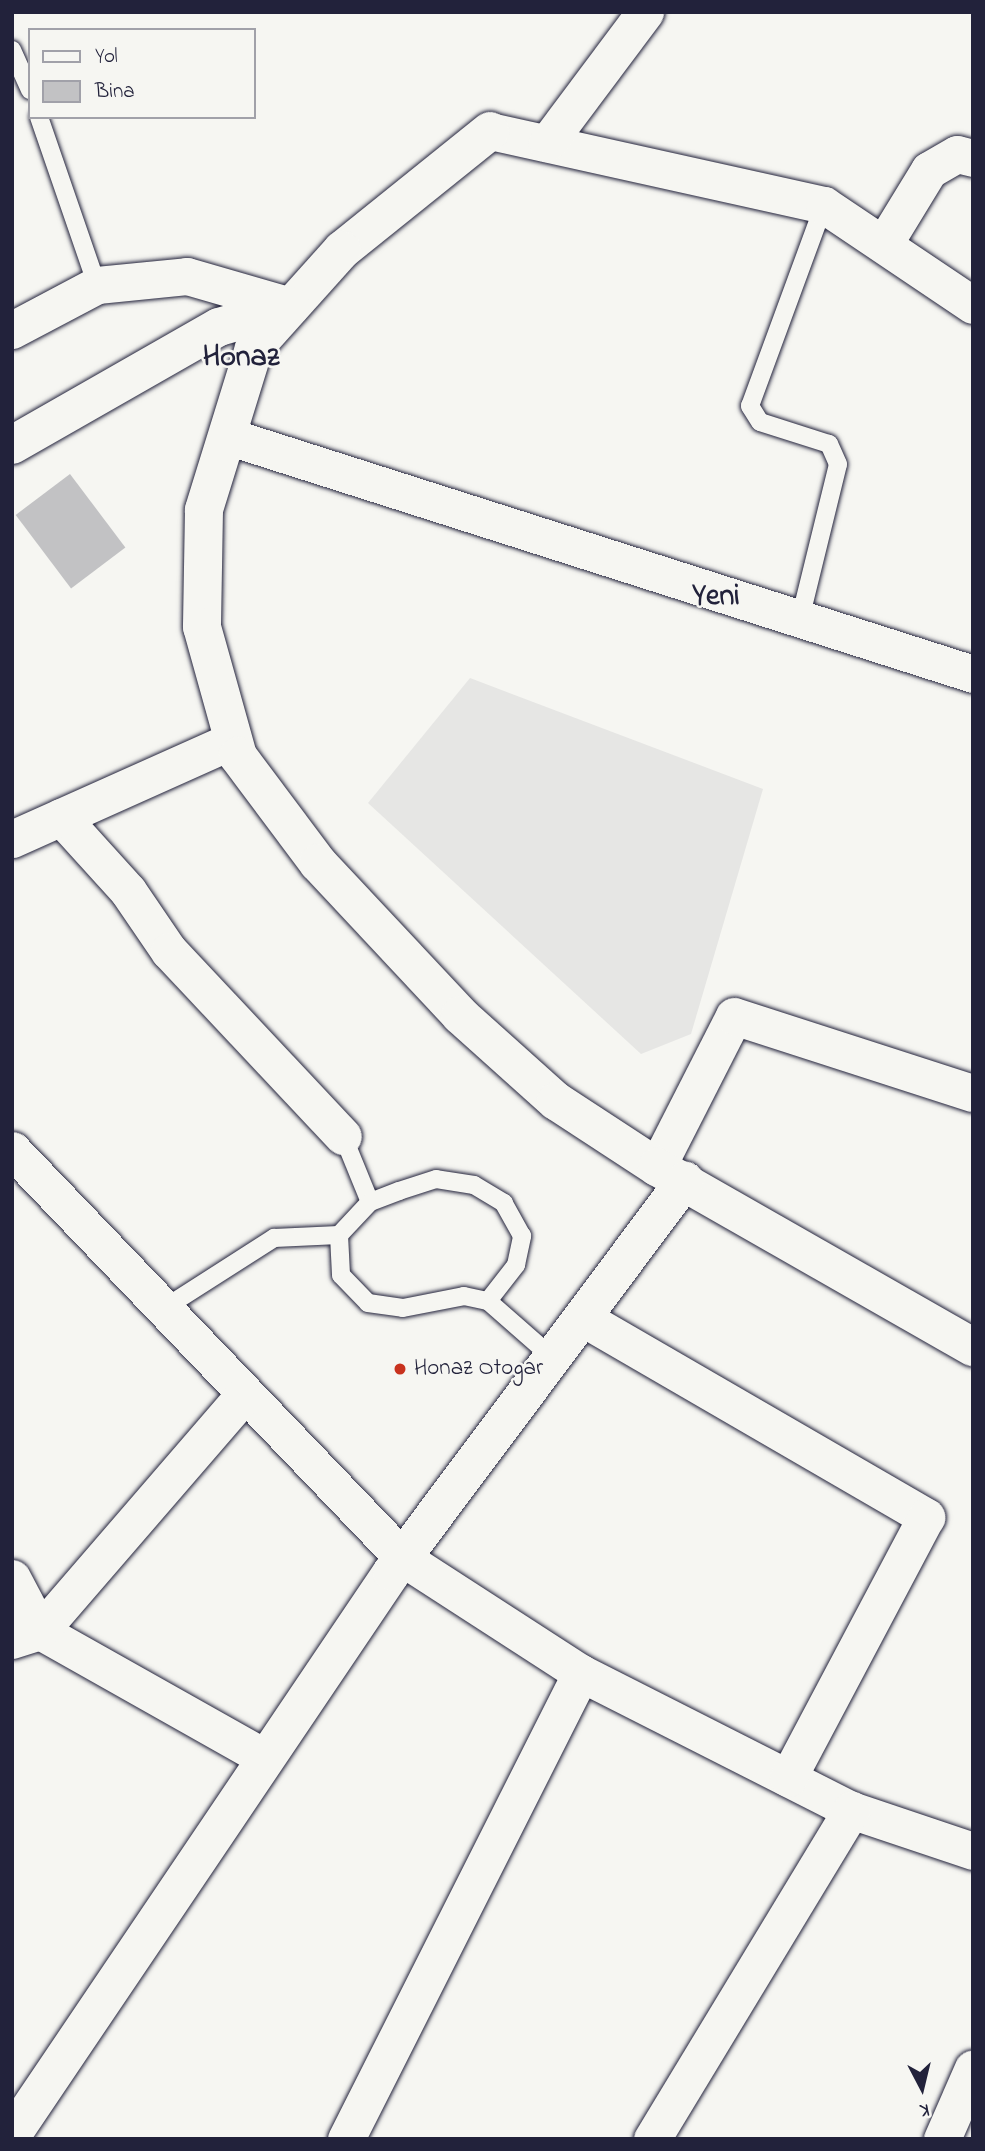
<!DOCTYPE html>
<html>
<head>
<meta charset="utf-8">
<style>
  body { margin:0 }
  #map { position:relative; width:985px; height:2151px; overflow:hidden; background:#f6f6f2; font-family:"Indie Flower",sans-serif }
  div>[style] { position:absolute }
  .built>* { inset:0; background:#e6e6e4 }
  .building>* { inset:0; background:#c2c2c4; transform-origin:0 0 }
  .roads { filter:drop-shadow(0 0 2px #22223b) drop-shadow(0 0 2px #22223b) }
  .service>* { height:18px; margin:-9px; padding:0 9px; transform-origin:9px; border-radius:9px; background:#f6f6f2 }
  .minor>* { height:37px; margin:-18.5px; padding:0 18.5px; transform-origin:18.5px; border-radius:18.5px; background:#f6f6f2 }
  .tertiary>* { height:38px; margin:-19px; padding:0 19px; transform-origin:19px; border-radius:19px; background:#f6f6f2 }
  .dots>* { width:19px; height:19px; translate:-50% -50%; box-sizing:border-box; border:4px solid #f6f6f2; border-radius:50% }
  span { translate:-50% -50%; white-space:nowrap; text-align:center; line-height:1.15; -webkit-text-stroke:5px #f6f6f2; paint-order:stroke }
  .poi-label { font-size:23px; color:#22223b }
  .left { translate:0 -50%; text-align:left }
  .district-label { font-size:30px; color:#22223b; font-weight:700 }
  .frame { position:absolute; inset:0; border:14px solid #22223b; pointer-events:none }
  .legend { position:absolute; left:28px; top:28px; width:228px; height:91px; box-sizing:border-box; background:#f6f6f2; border:2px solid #a1a1a9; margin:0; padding:9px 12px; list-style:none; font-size:21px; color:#22223b }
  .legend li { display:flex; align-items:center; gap:14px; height:35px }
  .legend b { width:35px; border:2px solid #a1a1a9 }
  .north { position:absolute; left:887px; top:2053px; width:70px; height:70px; -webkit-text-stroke:5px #f6f6f2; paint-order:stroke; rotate:173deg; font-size:19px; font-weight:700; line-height:28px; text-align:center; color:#22223b }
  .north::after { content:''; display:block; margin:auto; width:24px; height:32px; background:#22223b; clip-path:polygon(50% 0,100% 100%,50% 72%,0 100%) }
</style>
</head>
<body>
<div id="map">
  <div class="built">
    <i style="clip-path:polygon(470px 678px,763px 789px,691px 1034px,641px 1054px,368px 803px)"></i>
  </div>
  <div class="building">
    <i style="left:70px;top:474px;width:92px;height:68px;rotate:53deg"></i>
  </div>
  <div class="roads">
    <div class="service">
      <i style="left:12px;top:50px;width:44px;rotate:65.8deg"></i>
      <i style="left:39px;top:117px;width:178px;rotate:71deg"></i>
      <i style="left:801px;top:615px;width:155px;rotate:-76.2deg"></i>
      <i style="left:838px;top:464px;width:22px;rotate:-114deg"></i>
      <i style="left:829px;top:444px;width:72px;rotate:-162.3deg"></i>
      <i style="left:760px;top:422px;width:19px;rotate:-122deg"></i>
      <i style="left:750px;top:406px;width:214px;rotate:-69.8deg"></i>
      <i style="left:343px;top:1136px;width:71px;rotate:67.8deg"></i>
      <i style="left:488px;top:1301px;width:46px;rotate:-52.1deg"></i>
      <i style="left:516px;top:1265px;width:30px;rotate:-78deg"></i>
      <i style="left:522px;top:1236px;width:38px;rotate:-119deg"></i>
      <i style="left:504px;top:1203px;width:35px;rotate:-149deg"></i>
      <i style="left:474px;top:1185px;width:38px;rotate:-171deg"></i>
      <i style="left:436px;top:1179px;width:39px;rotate:162deg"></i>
      <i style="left:399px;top:1191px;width:31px;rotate:159deg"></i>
      <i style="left:370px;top:1202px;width:45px;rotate:133.2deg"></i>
      <i style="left:339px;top:1235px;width:40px;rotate:87.1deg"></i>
      <i style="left:341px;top:1275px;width:39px;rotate:46deg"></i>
      <i style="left:368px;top:1303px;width:35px;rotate:8deg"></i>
      <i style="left:403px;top:1308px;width:62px;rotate:-11.1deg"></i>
      <i style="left:464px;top:1296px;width:25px;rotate:12deg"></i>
      <i style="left:488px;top:1301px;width:86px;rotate:41.2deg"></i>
      <i style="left:163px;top:1309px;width:132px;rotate:-32.6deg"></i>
      <i style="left:274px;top:1238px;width:65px;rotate:-2.6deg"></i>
    </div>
    <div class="minor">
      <i style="left:490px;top:131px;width:342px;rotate:12.5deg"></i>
      <i style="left:824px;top:205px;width:179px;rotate:33.9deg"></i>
      <i style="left:547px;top:143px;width:164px;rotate:-53.2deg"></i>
      <i style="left:885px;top:242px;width:84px;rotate:-58.6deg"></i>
      <i style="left:929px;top:170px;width:32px;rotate:-30deg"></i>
      <i style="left:957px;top:154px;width:16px;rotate:14deg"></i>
      <i style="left:12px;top:330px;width:96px;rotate:-27.9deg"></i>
      <i style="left:97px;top:285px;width:90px;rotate:-5.7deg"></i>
      <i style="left:187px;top:276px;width:108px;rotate:16.1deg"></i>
      <i style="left:227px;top:436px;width:783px;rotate:17.69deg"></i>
      <i style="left:61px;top:817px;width:100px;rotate:47.8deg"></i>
      <i style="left:128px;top:891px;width:73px;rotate:55.7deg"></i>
      <i style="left:169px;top:951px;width:254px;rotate:46.8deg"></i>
      <i style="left:12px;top:839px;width:242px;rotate:-24.1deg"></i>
      <i style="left:12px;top:1150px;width:565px;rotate:46.22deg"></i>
      <i style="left:403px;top:1558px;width:212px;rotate:32.9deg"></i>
      <i style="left:581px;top:1673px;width:303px;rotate:26.9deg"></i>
      <i style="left:851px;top:1810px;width:129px;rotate:18.6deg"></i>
      <i style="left:657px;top:1167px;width:169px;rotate:-63deg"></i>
      <i style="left:734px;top:1016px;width:251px;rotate:17.9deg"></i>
      <i style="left:583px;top:1318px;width:397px;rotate:30.1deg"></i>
      <i style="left:926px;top:1517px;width:295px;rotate:117.9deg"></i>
      <i style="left:12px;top:1578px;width:60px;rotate:62.2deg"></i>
      <i style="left:40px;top:1631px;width:257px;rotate:29.4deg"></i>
      <i style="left:12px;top:1640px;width:29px;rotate:-18deg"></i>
      <i style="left:40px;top:1631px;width:312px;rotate:-49.2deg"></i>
      <i style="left:346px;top:2139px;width:522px;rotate:-63.24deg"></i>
      <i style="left:652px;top:2139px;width:385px;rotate:-58.8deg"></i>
      <i style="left:942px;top:2139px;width:77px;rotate:-66.4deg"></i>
    </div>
    <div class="tertiary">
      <i style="left:490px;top:131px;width:190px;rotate:141.2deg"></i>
      <i style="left:342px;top:250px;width:132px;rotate:131.9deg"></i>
      <i style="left:254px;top:348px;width:170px;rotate:107.2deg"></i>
      <i style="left:204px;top:510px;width:117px;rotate:91deg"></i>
      <i style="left:202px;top:627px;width:134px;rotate:74.4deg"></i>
      <i style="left:238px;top:756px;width:134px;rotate:53.2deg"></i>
      <i style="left:318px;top:863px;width:208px;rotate:46.9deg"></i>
      <i style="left:460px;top:1015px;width:129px;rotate:41.9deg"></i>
      <i style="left:556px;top:1101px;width:121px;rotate:33.2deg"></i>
      <i style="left:657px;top:1167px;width:364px;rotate:29.7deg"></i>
      <i style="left:12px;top:445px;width:238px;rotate:-29.7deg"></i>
      <i style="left:219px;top:327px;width:75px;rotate:-16.3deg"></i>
      <i style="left:12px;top:2135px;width:679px;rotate:-55.98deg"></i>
      <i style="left:392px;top:1572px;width:489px;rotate:-53.2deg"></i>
    </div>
  </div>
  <div class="dots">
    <i style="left:400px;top:1369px;background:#c8321e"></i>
  </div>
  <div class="poi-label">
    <span class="left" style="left:414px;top:1369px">Honaz Otogar</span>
  </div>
  <div class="district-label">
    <span style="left:241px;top:358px">Honaz</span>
    <span style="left:716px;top:597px">Yeni</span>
  </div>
  <div class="frame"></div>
  <ul class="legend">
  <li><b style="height:9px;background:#f6f6f2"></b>Yol</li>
  <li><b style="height:19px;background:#c2c2c4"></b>Bina</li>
  </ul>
  <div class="north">K</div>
</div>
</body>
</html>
